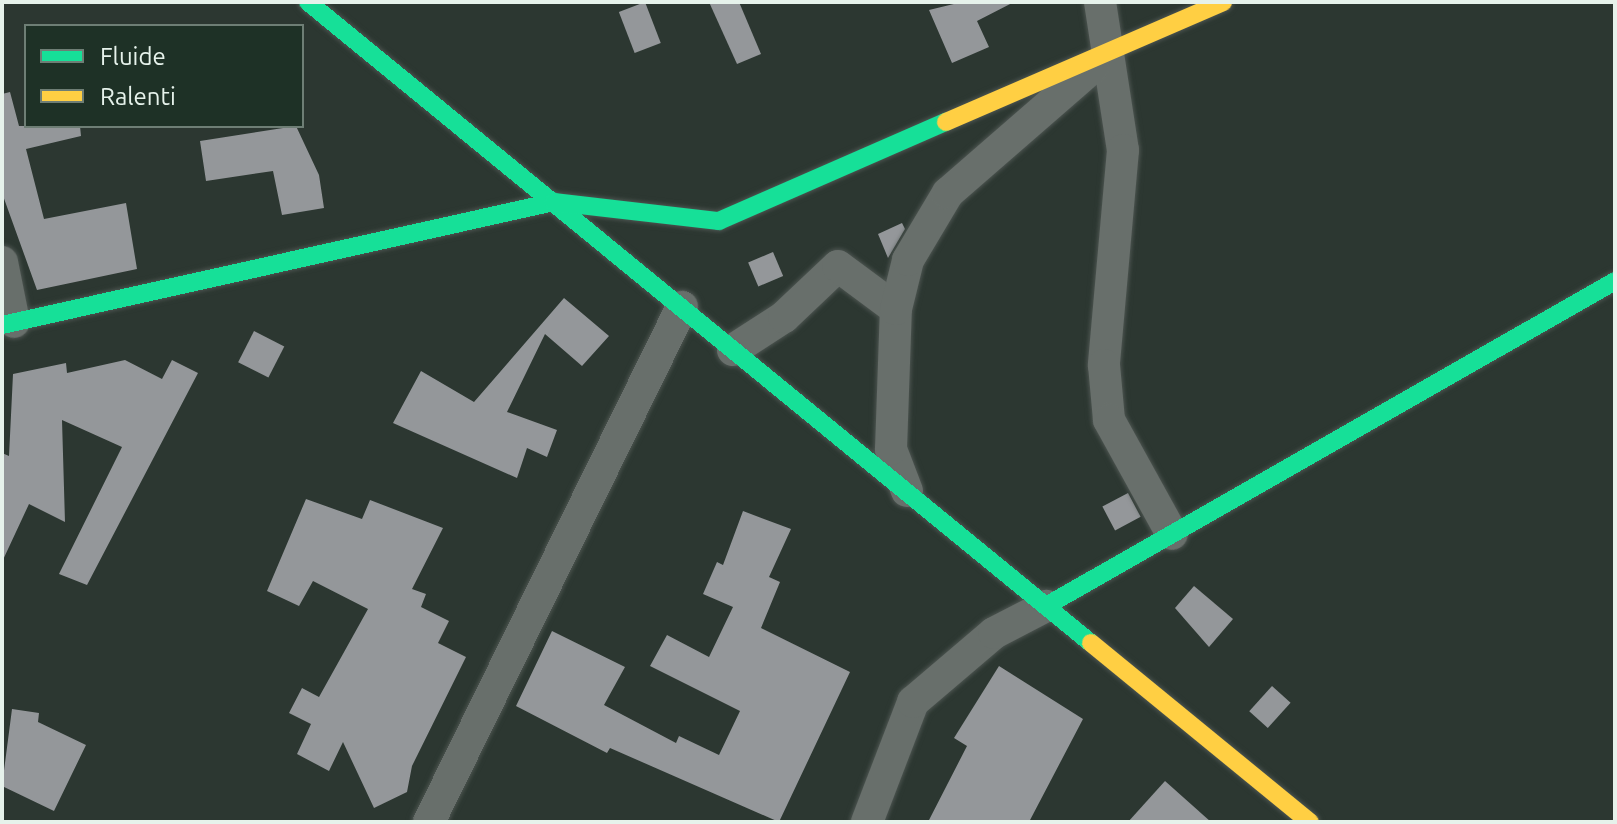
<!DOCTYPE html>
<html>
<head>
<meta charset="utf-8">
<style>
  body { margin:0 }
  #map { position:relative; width:1617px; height:824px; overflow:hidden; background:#2c3731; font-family:Ubuntu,sans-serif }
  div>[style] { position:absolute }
  .building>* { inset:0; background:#94979a; transform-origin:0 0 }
  .roads { filter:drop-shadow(0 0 2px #4c5450) drop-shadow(0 0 2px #4c5450) }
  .street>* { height:32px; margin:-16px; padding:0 16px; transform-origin:16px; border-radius:16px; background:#686f6b }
  .fast>* { height:18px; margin:-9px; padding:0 9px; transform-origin:9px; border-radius:9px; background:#16e098 }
  .slow>* { height:18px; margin:-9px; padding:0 9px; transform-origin:9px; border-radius:9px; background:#ffcf43 }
  span { translate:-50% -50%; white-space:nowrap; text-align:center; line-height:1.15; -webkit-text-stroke:8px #1e3126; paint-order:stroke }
  .frame { position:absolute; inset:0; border:4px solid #e6f2eb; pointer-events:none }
  .legend { position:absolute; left:24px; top:24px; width:280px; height:104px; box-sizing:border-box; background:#1e3126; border:2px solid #6e7e75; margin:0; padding:10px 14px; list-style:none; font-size:24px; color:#e6f2eb }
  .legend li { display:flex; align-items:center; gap:16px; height:40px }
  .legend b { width:40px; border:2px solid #6e7e75 }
</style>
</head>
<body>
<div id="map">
  <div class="building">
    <i style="left:645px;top:2px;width:44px;height:28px;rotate:69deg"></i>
    <i style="clip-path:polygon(709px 2px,739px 2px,761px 54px,737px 64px)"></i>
    <i style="clip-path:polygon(962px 2px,1014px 2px,977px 21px,989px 47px,952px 63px,929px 10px)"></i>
    <i style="clip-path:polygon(10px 92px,19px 126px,80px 126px,81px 136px,26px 149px,44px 219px,126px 203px,137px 269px,37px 290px,2px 193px,2px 94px)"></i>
    <i style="clip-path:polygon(296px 126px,319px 175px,324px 208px,282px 215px,273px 171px,206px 181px,200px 141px)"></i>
    <i style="clip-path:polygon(902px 223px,905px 229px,888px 258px,878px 234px)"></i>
    <i style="left:773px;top:252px;width:26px;height:27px;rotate:67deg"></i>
    <i style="clip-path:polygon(564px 298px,609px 336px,582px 366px,545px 334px,507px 412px,557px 430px,547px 457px,527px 448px,517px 478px,393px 423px,421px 371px,474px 402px)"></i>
    <i style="left:254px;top:331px;width:34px;height:35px;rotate:27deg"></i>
    <i style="clip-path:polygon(125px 360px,162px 379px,172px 360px,198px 373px,87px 585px,59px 574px,122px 447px,62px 420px,65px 522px,29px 504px,2px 562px,2px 453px,9px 456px,13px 374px,66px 363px,67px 373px)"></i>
    <i style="left:1128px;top:493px;width:27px;height:29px;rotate:62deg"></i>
    <i style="clip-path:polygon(306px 499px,362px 519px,370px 500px,443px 528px,412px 589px,426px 594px,421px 607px,449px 621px,438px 643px,466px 657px,412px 766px,407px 792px,374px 808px,343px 742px,329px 771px,297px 754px,311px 724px,289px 713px,302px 688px,319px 697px,368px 609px,313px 581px,299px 606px,267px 591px)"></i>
    <i style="clip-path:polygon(743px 511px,791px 529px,769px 577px,780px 582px,761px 628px,850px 672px,779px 822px,610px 748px,607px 753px,516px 706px,552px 631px,625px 667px,604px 705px,676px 743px,679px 736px,719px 755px,740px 711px,650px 666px,667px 635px,709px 657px,733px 607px,703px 594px,717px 562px,723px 565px)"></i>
    <i style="clip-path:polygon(1194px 586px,1233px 619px,1209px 647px,1175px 608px)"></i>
    <i style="clip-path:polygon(999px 666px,1083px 719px,1029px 822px,928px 822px,967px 746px,954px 738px)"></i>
    <i style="left:1272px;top:686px;width:25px;height:34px;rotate:42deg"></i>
    <i style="clip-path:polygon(12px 709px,39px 713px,38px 722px,86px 745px,54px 811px,2px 786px)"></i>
    <i style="clip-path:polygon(1165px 781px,1211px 822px,1128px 822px)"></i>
  </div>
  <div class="roads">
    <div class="street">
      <i style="left:1100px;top:2px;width:150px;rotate:81.2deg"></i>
      <i style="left:1123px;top:150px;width:216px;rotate:95.1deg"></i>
      <i style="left:1104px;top:365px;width:55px;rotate:84.8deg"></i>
      <i style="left:1109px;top:420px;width:130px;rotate:61.1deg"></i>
      <i style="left:2px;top:262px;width:61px;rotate:78.7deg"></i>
      <i style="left:733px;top:350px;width:61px;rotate:-32.9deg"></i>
      <i style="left:784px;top:317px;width:74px;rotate:-43.4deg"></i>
      <i style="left:838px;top:266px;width:72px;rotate:36.6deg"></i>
      <i style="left:907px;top:491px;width:45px;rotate:-110.9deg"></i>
      <i style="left:891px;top:449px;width:140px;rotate:-88deg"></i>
      <i style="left:896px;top:309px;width:50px;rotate:-76.2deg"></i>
      <i style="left:908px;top:260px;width:78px;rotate:-59.2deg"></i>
      <i style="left:948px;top:193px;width:192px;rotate:-41deg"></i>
      <i style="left:429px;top:822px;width:574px;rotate:-63.84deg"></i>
      <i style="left:867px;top:822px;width:129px;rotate:-69deg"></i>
      <i style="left:913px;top:702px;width:106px;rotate:-40.4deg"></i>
      <i style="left:994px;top:633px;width:59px;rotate:-27.4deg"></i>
    </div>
    <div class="fast">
      <i style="left:308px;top:2px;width:1012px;rotate:39.31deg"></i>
      <i style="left:2px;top:325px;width:566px;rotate:-12.56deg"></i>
      <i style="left:554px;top:202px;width:166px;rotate:6.6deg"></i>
      <i style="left:719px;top:221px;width:248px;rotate:-23.6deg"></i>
      <i style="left:1046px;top:606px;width:655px;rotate:-29.73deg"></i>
    </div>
    <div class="slow">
      <i style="left:946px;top:122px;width:302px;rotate:-23.4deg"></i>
      <i style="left:1091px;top:643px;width:283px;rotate:39.3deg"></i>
    </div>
  </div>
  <div class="frame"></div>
  <ul class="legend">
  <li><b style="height:10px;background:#16e098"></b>Fluide</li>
  <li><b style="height:10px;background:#ffcf43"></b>Ralenti</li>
  </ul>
</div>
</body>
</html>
